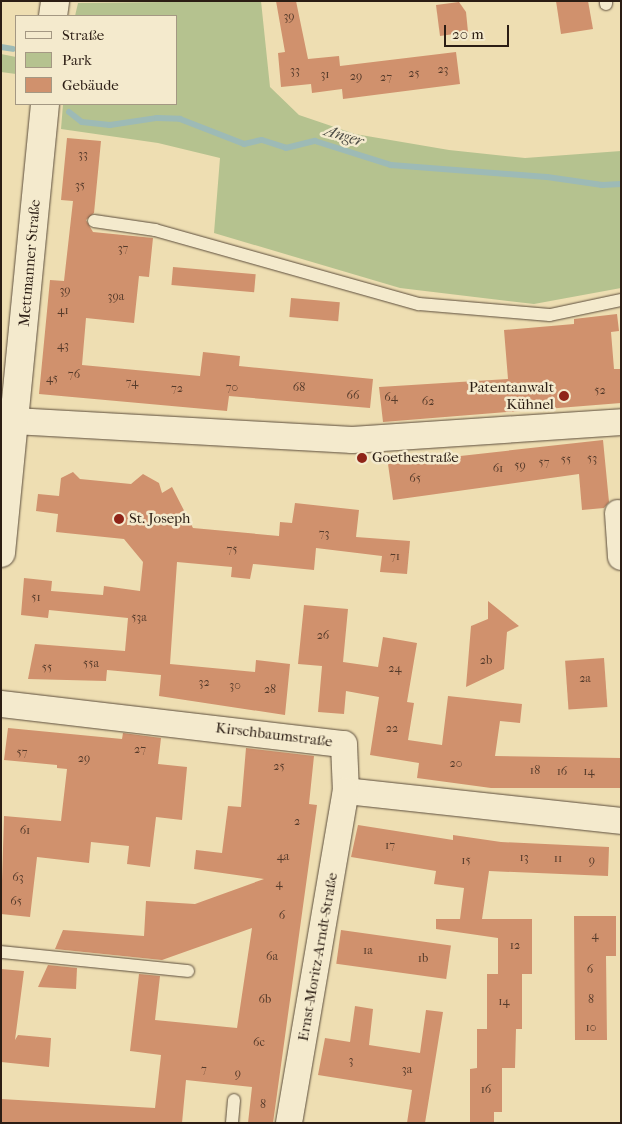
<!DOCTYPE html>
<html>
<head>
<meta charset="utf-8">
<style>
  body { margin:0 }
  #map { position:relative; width:622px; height:1124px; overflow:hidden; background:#eedeb2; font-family:"IM FELL French Canon",serif }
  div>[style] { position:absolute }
  .green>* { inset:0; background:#b5c28f }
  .stream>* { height:6px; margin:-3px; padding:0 3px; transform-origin:3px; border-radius:3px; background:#9dbab6 }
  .building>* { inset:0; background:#d0916d; transform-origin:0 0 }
  .roads { filter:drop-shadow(0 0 1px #5c4d3c) drop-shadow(0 0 1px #5c4d3c) }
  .lane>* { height:12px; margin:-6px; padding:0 6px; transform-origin:6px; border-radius:6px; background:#f4eacd }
  .street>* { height:26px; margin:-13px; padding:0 13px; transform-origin:13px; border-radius:13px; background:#f4eacd }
  .secondary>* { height:28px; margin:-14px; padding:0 14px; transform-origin:14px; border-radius:14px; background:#f4eacd }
  .dots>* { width:14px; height:14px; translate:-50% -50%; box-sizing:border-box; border:2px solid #f4eacd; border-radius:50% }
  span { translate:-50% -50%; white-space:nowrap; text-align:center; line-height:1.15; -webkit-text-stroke:5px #f4eacd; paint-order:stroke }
  .number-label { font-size:12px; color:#543a2a }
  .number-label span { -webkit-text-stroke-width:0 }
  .street-label { font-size:15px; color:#2b1d14 }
  .poi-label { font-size:15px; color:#2b1d14 }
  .right { translate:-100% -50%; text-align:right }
  .left { translate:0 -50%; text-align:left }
  .water-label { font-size:16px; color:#4d4c45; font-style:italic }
  .frame { position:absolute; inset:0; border:2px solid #2b1d14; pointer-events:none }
  .legend { position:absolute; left:15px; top:15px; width:162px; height:90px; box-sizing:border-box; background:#f4eacd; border:1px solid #a49883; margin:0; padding:6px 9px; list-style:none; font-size:15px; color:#2b1d14 }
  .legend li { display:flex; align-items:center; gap:10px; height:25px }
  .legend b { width:25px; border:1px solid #a49883 }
  .scale { position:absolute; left:444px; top:25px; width:65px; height:22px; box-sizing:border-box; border:2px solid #2b1d14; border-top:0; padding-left:6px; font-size:15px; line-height:18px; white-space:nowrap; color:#2b1d14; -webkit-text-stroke:4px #f4eacd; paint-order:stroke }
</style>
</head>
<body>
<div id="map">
  <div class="green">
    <i style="clip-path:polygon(261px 1px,270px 87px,299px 115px,355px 134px,449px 150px,525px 158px,621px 151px,621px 288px,534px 304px,400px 288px,214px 233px,220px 158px,158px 143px,61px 129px,63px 104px,176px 104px,176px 16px,75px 16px,78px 3px)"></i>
    <i style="clip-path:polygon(1px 54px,16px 57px,16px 74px,1px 72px)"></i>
  </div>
  <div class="stream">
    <i style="left:1px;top:47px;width:12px;rotate:9deg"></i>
    <i style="left:69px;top:112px;width:16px;rotate:38deg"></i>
    <i style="left:82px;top:122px;width:28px;rotate:6deg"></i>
    <i style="left:110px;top:125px;width:48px;rotate:-8.5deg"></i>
    <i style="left:157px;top:118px;width:23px;rotate:2deg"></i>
    <i style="left:180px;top:119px;width:69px;rotate:21.3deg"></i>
    <i style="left:244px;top:144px;width:18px;rotate:-13deg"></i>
    <i style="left:262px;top:140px;width:25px;rotate:18deg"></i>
    <i style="left:286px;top:148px;width:30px;rotate:-14deg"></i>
    <i style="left:315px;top:141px;width:80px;rotate:17.5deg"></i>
    <i style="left:391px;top:165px;width:156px;rotate:4.4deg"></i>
    <i style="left:547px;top:177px;width:56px;rotate:8.3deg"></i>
    <i style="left:602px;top:185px;width:19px;rotate:-3deg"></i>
  </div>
  <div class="building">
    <i style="clip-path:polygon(276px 1px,296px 1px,308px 59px,339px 56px,340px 66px,456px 52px,460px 84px,343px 99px,342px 89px,312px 93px,311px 84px,281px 87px,278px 53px,285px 52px)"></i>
    <i style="clip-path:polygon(556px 1px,588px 1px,593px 29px,561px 34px)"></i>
    <i style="clip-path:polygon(459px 2px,466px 12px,468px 32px,440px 36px,436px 5px)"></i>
    <i style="clip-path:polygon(67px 138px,101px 141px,94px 213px,86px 220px,93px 232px,153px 238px,149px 277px,139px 276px,134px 323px,86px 318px,82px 365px,200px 376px,203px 352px,240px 356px,239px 366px,373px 379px,370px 408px,229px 396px,227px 411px,39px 394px,50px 280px,64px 281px,73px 201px,61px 200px)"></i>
    <i style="left:173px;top:267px;width:83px;height:18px;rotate:5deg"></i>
    <i style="left:291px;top:298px;width:49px;height:19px;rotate:5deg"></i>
    <i style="clip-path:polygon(617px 314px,619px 331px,611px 332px,614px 369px,620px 369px,621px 403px,383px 422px,379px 387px,508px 379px,504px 330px,574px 324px,574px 319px)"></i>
    <i style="clip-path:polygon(603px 440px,609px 502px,604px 508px,582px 510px,579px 474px,393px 500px,388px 464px)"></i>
    <i style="clip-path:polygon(73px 472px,80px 479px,131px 484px,143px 474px,159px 483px,162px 493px,172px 487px,193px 528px,279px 536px,280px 522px,292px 523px,295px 503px,359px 510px,356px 537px,410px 541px,407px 574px,380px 572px,382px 556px,316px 548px,314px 570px,253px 564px,250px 579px,231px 577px,232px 567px,177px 562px,170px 664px,255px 672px,256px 660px,290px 664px,285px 715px,159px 696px,161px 675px,107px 670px,106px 681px,28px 679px,35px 644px,125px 651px,128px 618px,49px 610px,48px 618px,21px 615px,24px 578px,52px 581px,51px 591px,103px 595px,104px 586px,140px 591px,143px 562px,124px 539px,56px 532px,58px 514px,36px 511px,38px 494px,59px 496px,61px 478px)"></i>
    <i style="clip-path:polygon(488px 601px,519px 626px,507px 632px,504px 669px,466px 687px,471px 626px,488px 619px)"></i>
    <i style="clip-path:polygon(304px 605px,348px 609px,343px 662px,378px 667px,383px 637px,417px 643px,407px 702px,414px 703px,408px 740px,442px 745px,448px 696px,522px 704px,520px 723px,500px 721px,495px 756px,621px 758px,621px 788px,491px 788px,417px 778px,419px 763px,370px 755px,379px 697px,346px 691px,344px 714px,318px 712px,322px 666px,298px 664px)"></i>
    <i style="left:604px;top:658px;width:49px;height:39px;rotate:86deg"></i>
    <i style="clip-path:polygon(8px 728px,122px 739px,123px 733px,161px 738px,158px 764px,187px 767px,182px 820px,156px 817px,150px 867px,127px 864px,129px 846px,91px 842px,89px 863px,37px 857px,30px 917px,1px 914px,4px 816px,61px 821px,67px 769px,57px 768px,57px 765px,4px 760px)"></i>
    <i style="clip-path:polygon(246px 748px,314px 756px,309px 804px,317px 805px,273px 1123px,248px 1123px,252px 1087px,186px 1080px,182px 1123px,1px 1123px,1px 1099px,155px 1108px,161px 1055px,130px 1051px,139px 974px,160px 976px,155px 1020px,237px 1028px,252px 928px,162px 960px,55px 949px,63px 930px,144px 936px,146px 901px,195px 904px,264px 879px,194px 869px,196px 850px,222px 853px,228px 806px,241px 807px)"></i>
    <i style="clip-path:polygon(358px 825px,453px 840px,453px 835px,501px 842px,609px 847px,608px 876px,489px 871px,482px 919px,532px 919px,532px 974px,522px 974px,522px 1029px,516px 1029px,515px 1068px,502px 1068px,502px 1112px,494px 1112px,494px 1123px,470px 1123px,470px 1069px,477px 1068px,477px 1029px,487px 1029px,487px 974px,498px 974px,498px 938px,436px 929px,436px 919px,460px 919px,464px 888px,434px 884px,436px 871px,351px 857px)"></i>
    <i style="clip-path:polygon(574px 916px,616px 916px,616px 956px,606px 956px,607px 1040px,575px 1040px)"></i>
    <i style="left:341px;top:930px;width:111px;height:34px;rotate:8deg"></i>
    <i style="clip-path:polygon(48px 965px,77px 968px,76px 989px,38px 987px)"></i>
    <i style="clip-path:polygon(1px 969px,24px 971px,15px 1040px,18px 1035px,51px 1038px,49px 1067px,1px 1062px)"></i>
    <i style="clip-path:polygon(355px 1006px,373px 1009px,369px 1045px,420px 1053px,426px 1010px,443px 1012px,425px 1123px,407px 1123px,412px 1090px,318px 1075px,325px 1038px,350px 1042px)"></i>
  </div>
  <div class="roads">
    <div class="lane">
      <i style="left:606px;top:1px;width:3px;rotate:90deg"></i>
      <i style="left:94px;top:221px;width:62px;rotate:8.4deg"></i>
      <i style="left:155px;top:230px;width:274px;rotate:15.7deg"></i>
      <i style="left:419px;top:304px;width:131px;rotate:4.8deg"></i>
      <i style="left:550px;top:315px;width:73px;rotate:-11.9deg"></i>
      <i style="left:1px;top:952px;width:188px;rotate:5.8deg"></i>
      <i style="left:232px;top:1123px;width:23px;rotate:-85deg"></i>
    </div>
    <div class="street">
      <i style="left:14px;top:421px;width:339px;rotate:3.2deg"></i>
      <i style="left:352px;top:440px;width:270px;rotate:-3.8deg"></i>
      <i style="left:618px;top:513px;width:44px;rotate:86.1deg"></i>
      <i style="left:1px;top:704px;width:345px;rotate:6.7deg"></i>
      <i style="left:344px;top:744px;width:47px;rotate:87.6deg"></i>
      <i style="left:346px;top:791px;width:277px;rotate:6.2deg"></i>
      <i style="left:289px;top:1123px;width:337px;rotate:-80.3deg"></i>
    </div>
    <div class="secondary">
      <i style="left:53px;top:16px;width:15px;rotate:-82deg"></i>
      <i style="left:1px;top:553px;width:451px;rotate:-84.4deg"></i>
    </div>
  </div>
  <div class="dots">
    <i style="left:564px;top:396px;background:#8f2418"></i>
    <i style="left:362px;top:458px;background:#8f2418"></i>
    <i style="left:119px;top:519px;background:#8f2418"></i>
  </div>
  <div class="number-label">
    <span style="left:289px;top:17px">39</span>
    <span style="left:443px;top:70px">23</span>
    <span style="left:295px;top:71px">33</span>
    <span style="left:414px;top:74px">25</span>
    <span style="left:325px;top:75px">31</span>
    <span style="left:356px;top:77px">29</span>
    <span style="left:386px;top:78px">27</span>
    <span style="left:83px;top:155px">33</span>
    <span style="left:80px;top:186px">35</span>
    <span style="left:123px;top:249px">37</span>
    <span style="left:65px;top:291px">39</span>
    <span style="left:116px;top:297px">39a</span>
    <span style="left:63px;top:311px">41</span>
    <span style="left:63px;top:346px">43</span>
    <span style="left:74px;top:375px">76</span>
    <span style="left:52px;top:379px">45</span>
    <span style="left:132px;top:383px">74</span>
    <span style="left:232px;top:388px">70</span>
    <span style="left:299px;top:388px">68</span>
    <span style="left:177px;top:389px">72</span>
    <span style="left:600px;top:391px">52</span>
    <span style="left:353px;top:396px">66</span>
    <span style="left:391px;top:398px">64</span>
    <span style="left:428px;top:402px">62</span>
    <span style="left:592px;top:459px">53</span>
    <span style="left:566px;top:460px">55</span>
    <span style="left:544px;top:463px">57</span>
    <span style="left:520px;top:466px">59</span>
    <span style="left:498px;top:469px">61</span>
    <span style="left:415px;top:479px">65</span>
    <span style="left:324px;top:534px">73</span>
    <span style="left:232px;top:550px">75</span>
    <span style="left:395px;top:557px">71</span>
    <span style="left:36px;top:598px">51</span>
    <span style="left:139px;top:618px">53a</span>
    <span style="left:323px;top:636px">26</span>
    <span style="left:486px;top:661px">2b</span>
    <span style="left:91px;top:664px">55a</span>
    <span style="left:47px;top:668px">55</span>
    <span style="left:395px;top:669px">24</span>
    <span style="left:585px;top:679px">2a</span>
    <span style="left:204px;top:683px">32</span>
    <span style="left:235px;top:686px">30</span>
    <span style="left:270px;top:690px">28</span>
    <span style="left:392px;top:729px">22</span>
    <span style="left:140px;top:750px">27</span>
    <span style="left:22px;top:753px">57</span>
    <span style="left:84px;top:759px">29</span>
    <span style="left:456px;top:764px">20</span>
    <span style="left:279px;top:767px">25</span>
    <span style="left:535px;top:771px">18</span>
    <span style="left:562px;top:772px">16</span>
    <span style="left:589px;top:772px">14</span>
    <span style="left:297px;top:822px">2</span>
    <span style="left:25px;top:831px">61</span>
    <span style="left:390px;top:846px">17</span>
    <span style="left:283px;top:857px">4a</span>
    <span style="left:524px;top:858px">13</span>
    <span style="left:558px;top:859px">11</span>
    <span style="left:466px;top:861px">15</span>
    <span style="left:592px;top:861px">9</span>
    <span style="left:18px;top:878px">63</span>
    <span style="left:279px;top:884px">4</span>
    <span style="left:16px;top:902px">65</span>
    <span style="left:282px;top:916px">6</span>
    <span style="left:595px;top:936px">4</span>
    <span style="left:515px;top:946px">12</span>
    <span style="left:368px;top:951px">1a</span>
    <span style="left:272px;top:957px">6a</span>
    <span style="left:423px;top:959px">1b</span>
    <span style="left:590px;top:970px">6</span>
    <span style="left:265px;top:1000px">6b</span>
    <span style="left:591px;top:1000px">8</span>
    <span style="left:504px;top:1002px">14</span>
    <span style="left:591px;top:1028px">10</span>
    <span style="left:259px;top:1043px">6c</span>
    <span style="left:351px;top:1061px">3</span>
    <span style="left:204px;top:1070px">7</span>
    <span style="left:407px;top:1070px">3a</span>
    <span style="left:238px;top:1074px">9</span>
    <span style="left:486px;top:1090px">16</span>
    <span style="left:263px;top:1105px">8</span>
  </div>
  <div class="street-label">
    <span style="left:30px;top:263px;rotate:-85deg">Mettmanner Straße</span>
    <span style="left:274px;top:735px;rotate:7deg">Kirschbaumstraße</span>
    <span style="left:318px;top:957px;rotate:-80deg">Ernst-Moritz-Arndt-Straße</span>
  </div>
  <div class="poi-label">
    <span class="right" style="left:554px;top:396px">Patentanwalt<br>Kühnel</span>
    <span class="left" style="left:372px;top:458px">Goethestraße</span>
    <span class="left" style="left:129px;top:519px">St. Joseph</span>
  </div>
  <div class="water-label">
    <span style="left:344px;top:136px;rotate:17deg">Anger</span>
  </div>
  <div class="frame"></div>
  <ul class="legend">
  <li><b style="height:6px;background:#f4eacd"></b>Straße</li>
  <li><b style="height:14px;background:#b5c28f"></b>Park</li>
  <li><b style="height:14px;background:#d0916d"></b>Gebäude</li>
  </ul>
  <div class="scale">20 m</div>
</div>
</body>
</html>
